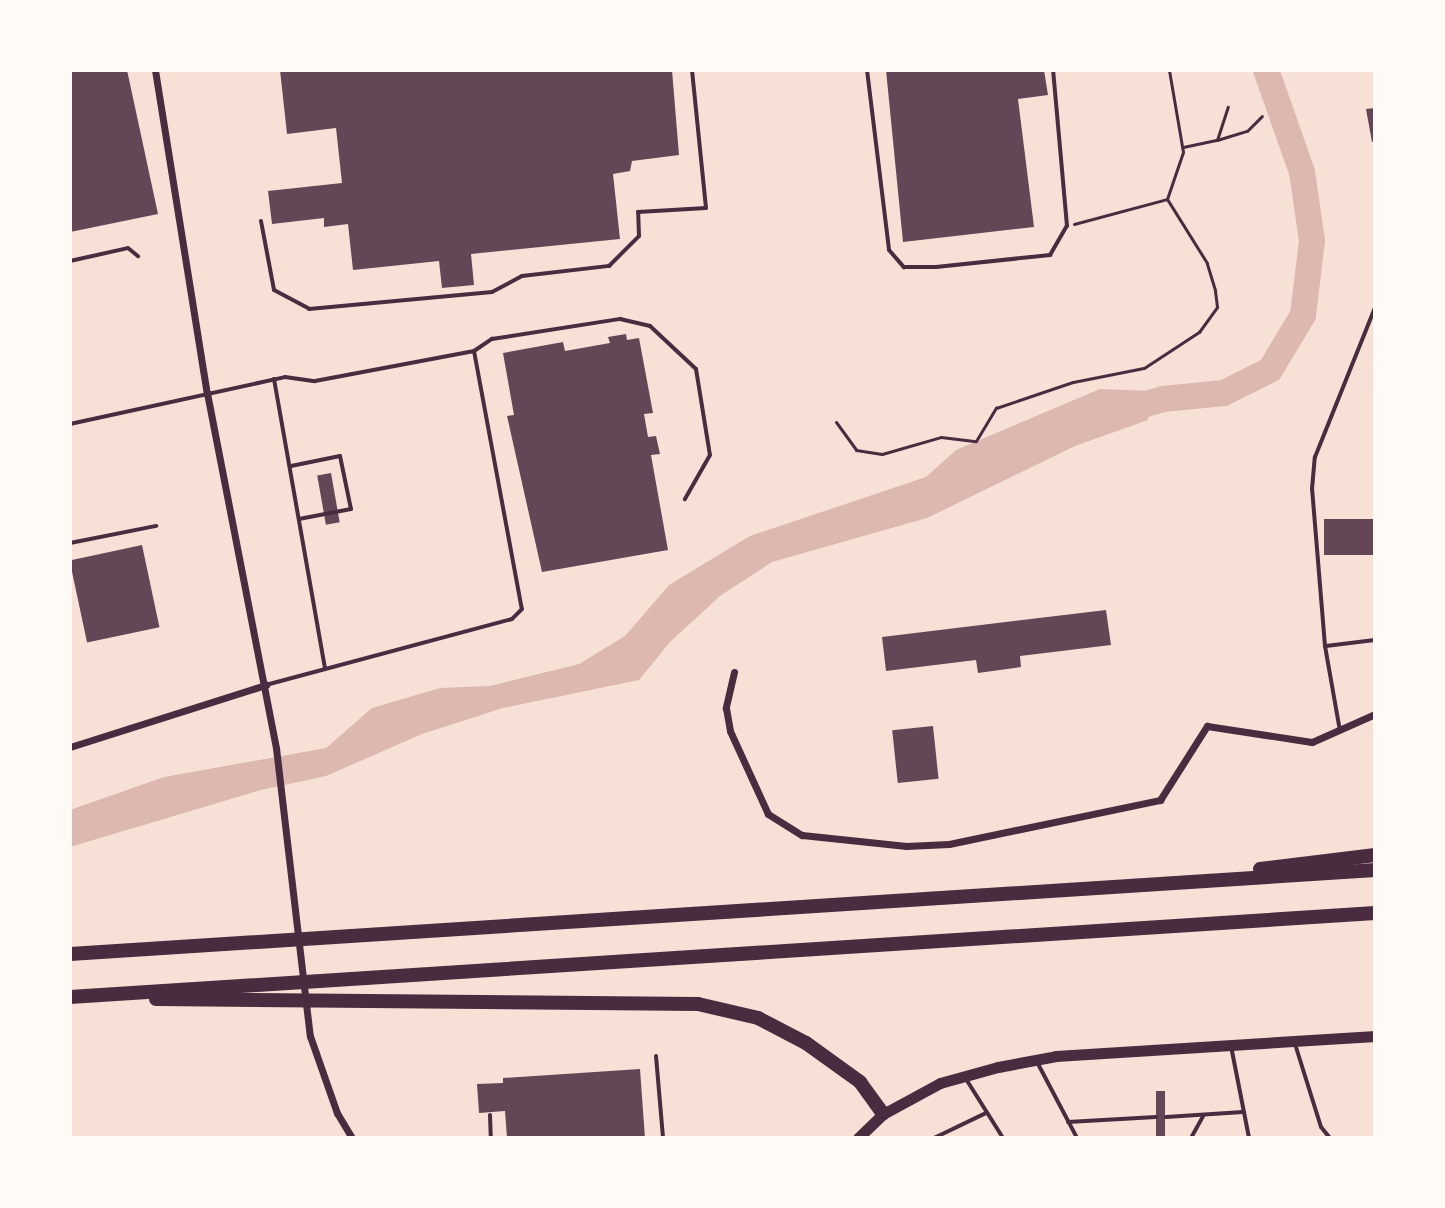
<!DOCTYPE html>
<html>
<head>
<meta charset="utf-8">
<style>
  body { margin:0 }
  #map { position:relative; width:1445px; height:1208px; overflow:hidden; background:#f7e1d7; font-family:Literata,serif }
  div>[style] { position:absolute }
  .water>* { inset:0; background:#dcb8b0 }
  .river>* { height:26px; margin:-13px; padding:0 13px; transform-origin:13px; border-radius:13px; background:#dcb8b0 }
  .building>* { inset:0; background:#644757; transform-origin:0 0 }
  .path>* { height:3px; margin:-1.5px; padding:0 1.5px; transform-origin:1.5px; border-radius:1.5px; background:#4a2c40 }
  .service>* { height:4px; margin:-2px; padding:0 2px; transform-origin:2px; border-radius:2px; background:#4a2c40 }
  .minor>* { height:7px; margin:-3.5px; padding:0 3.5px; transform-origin:3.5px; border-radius:3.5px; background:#4a2c40 }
  .secondary>* { height:11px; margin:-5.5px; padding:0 5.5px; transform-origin:5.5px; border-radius:5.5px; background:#4a2c40 }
  .motorway>* { height:14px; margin:-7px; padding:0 7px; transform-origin:7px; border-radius:7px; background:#4a2c40 }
  span { translate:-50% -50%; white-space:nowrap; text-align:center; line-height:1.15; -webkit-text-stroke:8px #fffaf5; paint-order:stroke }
  .frame { position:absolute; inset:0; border:72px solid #fffaf5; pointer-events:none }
</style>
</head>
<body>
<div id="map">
  <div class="water">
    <i style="clip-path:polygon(1100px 389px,1154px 391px,1148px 420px,1075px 446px,927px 518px,772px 562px,720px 596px,670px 642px,639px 680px,503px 708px,422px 734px,326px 776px,261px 790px,70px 847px,70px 810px,164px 777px,326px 748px,372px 708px,440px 688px,490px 686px,579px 664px,625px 636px,669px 585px,750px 536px,926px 477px,956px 450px)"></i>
  </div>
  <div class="river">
    <i style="left:1118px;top:412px;width:47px;rotate:-16.1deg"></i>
    <i style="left:1163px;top:399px;width:61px;rotate:-5.6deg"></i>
    <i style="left:1224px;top:393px;width:51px;rotate:-26.6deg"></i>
    <i style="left:1270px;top:370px;width:64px;rotate:-59deg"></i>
    <i style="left:1303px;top:315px;width:75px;rotate:-83.1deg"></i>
    <i style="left:1312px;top:241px;width:70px;rotate:-98.2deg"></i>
    <i style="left:1302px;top:172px;width:108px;rotate:-109.4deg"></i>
  </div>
  <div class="building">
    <i style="clip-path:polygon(70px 70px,127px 70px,158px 214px,70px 232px)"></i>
    <i style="clip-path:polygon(280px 70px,672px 70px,679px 155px,632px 161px,630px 171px,613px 174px,620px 239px,471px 254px,474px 285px,442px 288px,439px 261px,353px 270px,348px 224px,324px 227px,324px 218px,272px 224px,268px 191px,342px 183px,336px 128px,287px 134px)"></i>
    <i style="clip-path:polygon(886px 70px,1044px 70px,1048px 95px,1018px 99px,1034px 227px,903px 242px)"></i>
    <i style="clip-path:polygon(1375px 108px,1375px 141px,1372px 142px,1366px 109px)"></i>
    <i style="clip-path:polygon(626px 334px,627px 340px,639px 338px,653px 413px,644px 414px,648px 437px,656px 436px,660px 454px,651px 455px,668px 550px,542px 572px,507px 416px,514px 415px,503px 353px,563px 342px,565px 351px,610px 343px,608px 337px)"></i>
    <i style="left:331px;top:473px;width:50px;height:14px;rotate:80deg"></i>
    <i style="left:1375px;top:519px;width:36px;height:51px;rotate:90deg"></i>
    <i style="left:142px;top:545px;width:84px;height:74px;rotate:78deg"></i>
    <i style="clip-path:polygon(1106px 610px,1111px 645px,1020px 656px,1021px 667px,978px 673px,976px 660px,886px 671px,882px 637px)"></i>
    <i style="left:933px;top:726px;width:53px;height:41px;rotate:84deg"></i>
    <i style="clip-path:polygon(640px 1069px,645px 1138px,507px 1138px,505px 1111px,479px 1113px,477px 1084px,503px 1083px,503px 1078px)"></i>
    <i style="left:1156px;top:1091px;width:9px;height:47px"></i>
  </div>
  <div class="path">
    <i style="left:1217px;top:140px;width:31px;rotate:-17deg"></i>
    <i style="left:1247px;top:131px;width:21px;rotate:-45deg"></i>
    <i style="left:1183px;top:147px;width:35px;rotate:-12deg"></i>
    <i style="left:1217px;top:140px;width:35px;rotate:-72deg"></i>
    <i style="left:1074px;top:224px;width:96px;rotate:-15deg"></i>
    <i style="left:1167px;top:199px;width:50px;rotate:-71.2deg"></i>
    <i style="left:1183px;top:152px;width:83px;rotate:-99.7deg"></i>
    <i style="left:836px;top:422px;width:34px;rotate:54deg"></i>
    <i style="left:856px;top:450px;width:26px;rotate:9deg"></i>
    <i style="left:882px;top:454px;width:61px;rotate:-16.1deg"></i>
    <i style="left:941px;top:437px;width:35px;rotate:7deg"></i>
    <i style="left:976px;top:441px;width:39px;rotate:-59deg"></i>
    <i style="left:996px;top:408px;width:81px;rotate:-18.7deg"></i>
    <i style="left:1073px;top:382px;width:72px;rotate:-11.2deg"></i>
    <i style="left:1144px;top:368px;width:66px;rotate:-33.2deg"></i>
    <i style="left:1199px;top:332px;width:31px;rotate:-54deg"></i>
    <i style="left:1217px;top:307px;width:17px;rotate:-97deg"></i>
    <i style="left:1215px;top:290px;width:28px;rotate:-107deg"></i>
    <i style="left:1207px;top:263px;width:75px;rotate:-122deg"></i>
  </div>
  <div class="service">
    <i style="left:867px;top:70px;width:181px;rotate:83deg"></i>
    <i style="left:889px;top:250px;width:23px;rotate:49deg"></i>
    <i style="left:904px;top:267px;width:32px"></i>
    <i style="left:936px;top:267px;width:115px;rotate:-6deg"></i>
    <i style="left:1050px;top:255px;width:34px;rotate:-60deg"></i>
    <i style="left:1067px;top:226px;width:157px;rotate:-95.1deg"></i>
    <i style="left:261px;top:221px;width:70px;rotate:79.3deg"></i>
    <i style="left:274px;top:290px;width:40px;rotate:28deg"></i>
    <i style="left:309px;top:309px;width:184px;rotate:-5.3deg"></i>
    <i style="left:492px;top:292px;width:34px;rotate:-28deg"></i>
    <i style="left:522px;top:276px;width:88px;rotate:-6.6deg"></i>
    <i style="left:609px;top:266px;width:42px;rotate:-45deg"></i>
    <i style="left:639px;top:236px;width:24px;rotate:-92deg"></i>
    <i style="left:638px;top:212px;width:68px;rotate:-3.4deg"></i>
    <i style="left:706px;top:208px;width:139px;rotate:-95.8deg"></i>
    <i style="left:70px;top:261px;width:59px;rotate:-12.6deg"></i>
    <i style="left:128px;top:248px;width:13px;rotate:39deg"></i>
    <i style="left:474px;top:351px;width:22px;rotate:-34deg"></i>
    <i style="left:492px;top:339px;width:130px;rotate:-8.9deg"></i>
    <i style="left:620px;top:319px;width:31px;rotate:13deg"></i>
    <i style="left:650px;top:326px;width:63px;rotate:43.1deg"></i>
    <i style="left:696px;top:369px;width:87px;rotate:80.8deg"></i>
    <i style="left:710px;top:455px;width:51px;rotate:119.6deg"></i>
    <i style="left:274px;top:379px;width:292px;rotate:80deg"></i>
    <i style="left:70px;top:424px;width:220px;rotate:-12.3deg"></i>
    <i style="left:285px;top:377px;width:30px;rotate:8deg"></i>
    <i style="left:315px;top:381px;width:162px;rotate:-10.7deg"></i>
    <i style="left:474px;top:351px;width:262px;rotate:79.5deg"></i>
    <i style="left:522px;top:609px;width:14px;rotate:135deg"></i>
    <i style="left:512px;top:619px;width:255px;rotate:165deg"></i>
    <i style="left:291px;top:466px;width:50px;rotate:-11.5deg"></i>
    <i style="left:340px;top:456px;width:54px;rotate:78.3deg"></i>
    <i style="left:351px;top:509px;width:53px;rotate:169.1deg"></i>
    <i style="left:70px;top:543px;width:88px;rotate:-11.2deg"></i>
    <i style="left:1326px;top:646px;width:49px;rotate:-7deg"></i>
    <i style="left:1340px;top:731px;width:86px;rotate:-100deg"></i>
    <i style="left:1325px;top:646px;width:158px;rotate:-94.7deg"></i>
    <i style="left:1312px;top:489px;width:32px;rotate:-85deg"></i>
    <i style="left:1315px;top:457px;width:161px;rotate:-68.1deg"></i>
    <i style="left:1295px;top:1044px;width:87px;rotate:72.6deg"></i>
    <i style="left:1321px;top:1127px;width:14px;rotate:51deg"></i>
    <i style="left:1231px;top:1046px;width:94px;rotate:78.9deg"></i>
    <i style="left:656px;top:1056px;width:82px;rotate:85.1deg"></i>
    <i style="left:1037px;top:1062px;width:86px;rotate:62.2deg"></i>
    <i style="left:966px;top:1079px;width:70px;rotate:57.9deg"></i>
    <i style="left:490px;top:1115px;width:23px;rotate:88deg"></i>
    <i style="left:1166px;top:1117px;width:77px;rotate:-3.7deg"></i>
    <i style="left:1068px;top:1122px;width:88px;rotate:-3.3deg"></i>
    <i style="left:934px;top:1138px;width:58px;rotate:-25.7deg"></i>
    <i style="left:1191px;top:1138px;width:25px;rotate:-61deg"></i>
  </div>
  <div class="minor">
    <i style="left:155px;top:70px;width:327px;rotate:80.9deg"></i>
    <i style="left:207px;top:393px;width:362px;rotate:79deg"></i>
    <i style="left:276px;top:748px;width:290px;rotate:83.3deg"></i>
    <i style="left:310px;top:1036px;width:82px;rotate:70.7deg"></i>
    <i style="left:337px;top:1113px;width:29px;rotate:59deg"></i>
    <i style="left:734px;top:672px;width:37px;rotate:103deg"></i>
    <i style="left:726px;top:708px;width:23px;rotate:80deg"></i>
    <i style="left:730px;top:731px;width:91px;rotate:65.4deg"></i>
    <i style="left:768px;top:814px;width:40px;rotate:32deg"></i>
    <i style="left:802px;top:835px;width:105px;rotate:6deg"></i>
    <i style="left:906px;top:846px;width:43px;rotate:-2.7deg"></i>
    <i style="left:949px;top:844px;width:216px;rotate:-11.8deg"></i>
    <i style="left:1160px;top:800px;width:88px;rotate:-57.6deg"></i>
    <i style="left:1207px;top:726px;width:106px;rotate:8.7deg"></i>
    <i style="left:1312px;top:742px;width:69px;rotate:-24deg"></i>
    <i style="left:70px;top:747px;width:206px;rotate:-17.6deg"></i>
  </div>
  <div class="secondary">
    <i style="left:858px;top:1138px;width:35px;rotate:-44deg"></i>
    <i style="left:883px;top:1114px;width:65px;rotate:-28.5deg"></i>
    <i style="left:940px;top:1083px;width:60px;rotate:-15.4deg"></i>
    <i style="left:998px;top:1067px;width:59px;rotate:-10.7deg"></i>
    <i style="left:1056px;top:1056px;width:320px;rotate:-3.6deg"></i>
  </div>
  <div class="motorway">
    <i style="left:1260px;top:869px;width:116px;rotate:-6.9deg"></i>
    <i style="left:70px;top:954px;width:1308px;rotate:-3.68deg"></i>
    <i style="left:70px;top:997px;width:1308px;rotate:-3.68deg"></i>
    <i style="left:156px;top:999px;width:542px;rotate:0.53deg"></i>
    <i style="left:698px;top:1004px;width:62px;rotate:13.1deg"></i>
    <i style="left:758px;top:1018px;width:54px;rotate:27.5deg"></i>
    <i style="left:806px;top:1043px;width:67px;rotate:35.8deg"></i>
    <i style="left:860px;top:1082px;width:39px;rotate:54deg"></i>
  </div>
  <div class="frame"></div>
</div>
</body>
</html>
